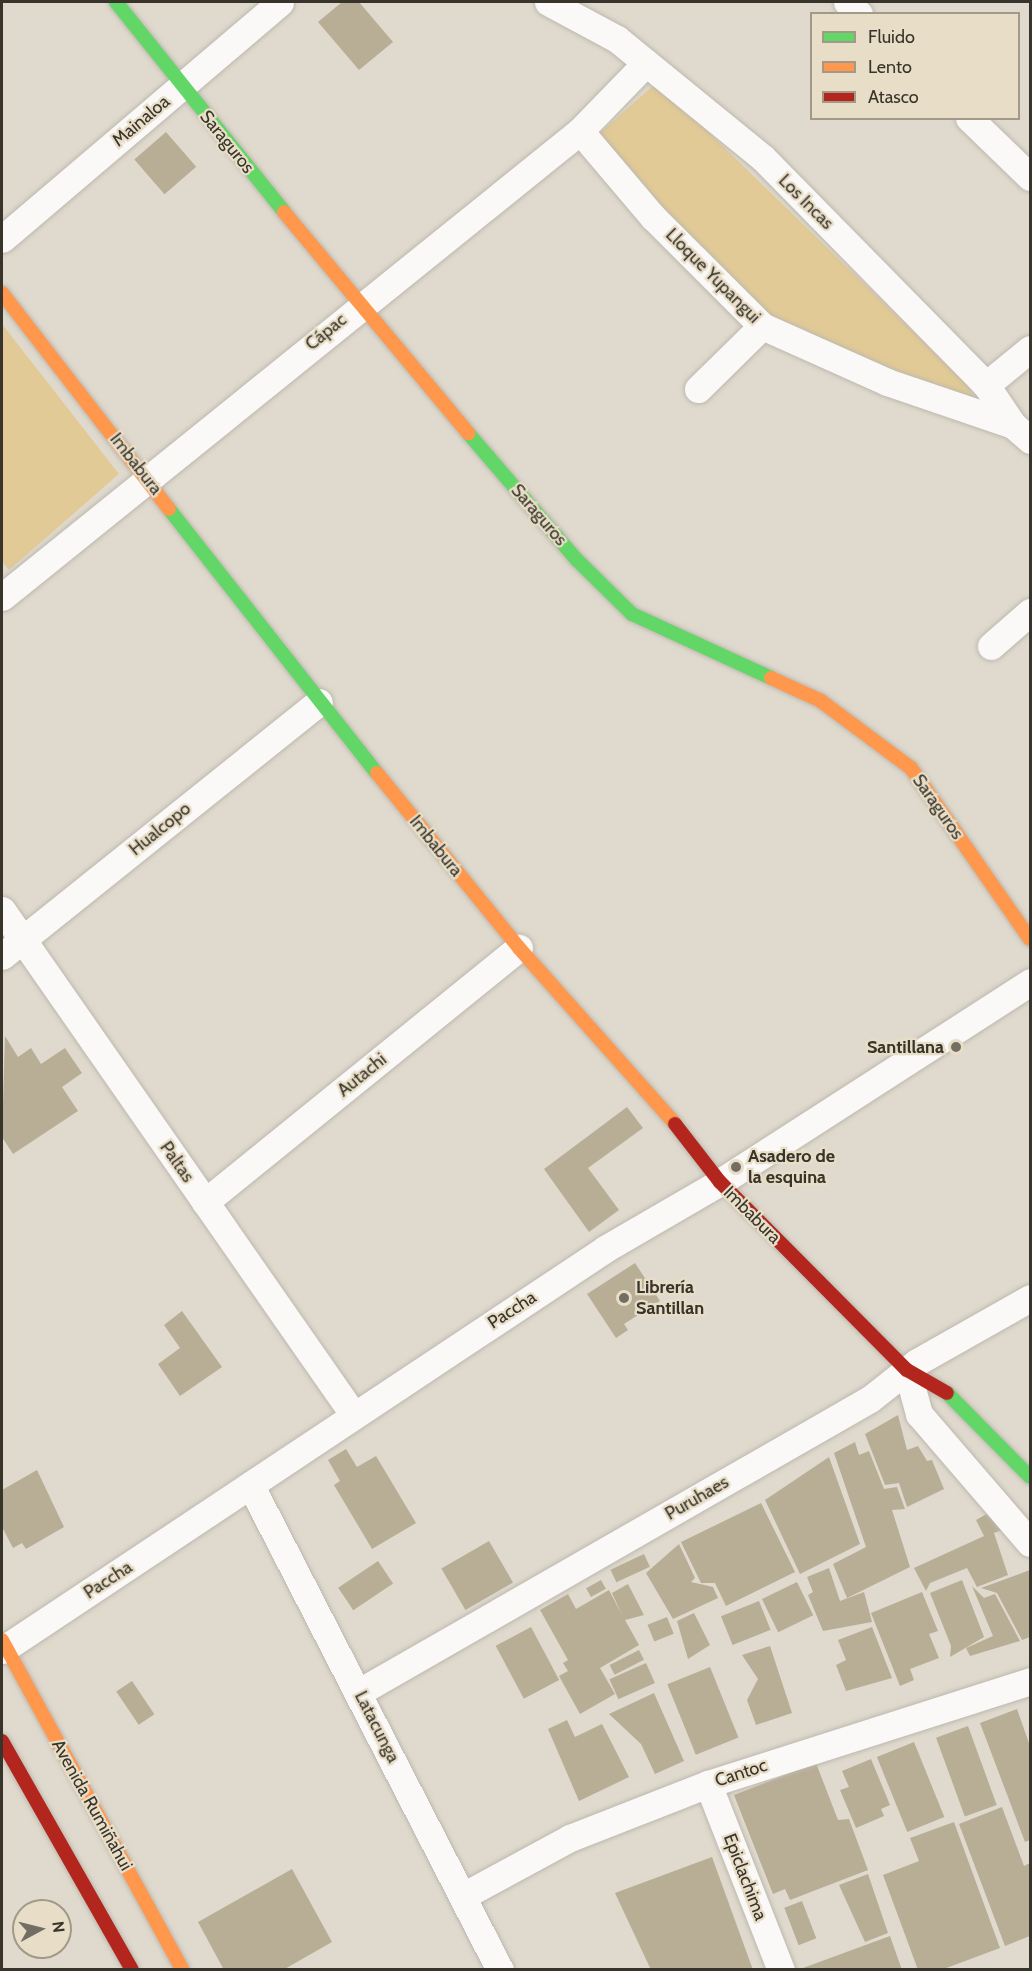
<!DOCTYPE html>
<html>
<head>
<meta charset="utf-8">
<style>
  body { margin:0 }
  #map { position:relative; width:1032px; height:1971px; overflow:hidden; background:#e0dace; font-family:Cabin,sans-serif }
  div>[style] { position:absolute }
  .green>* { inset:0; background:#e2ca96 }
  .building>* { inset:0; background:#b8ad95; transform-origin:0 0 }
  .roads { filter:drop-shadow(0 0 2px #bdb8ae) drop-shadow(0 0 2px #bdb8ae) }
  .street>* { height:27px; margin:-13.5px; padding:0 13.5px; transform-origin:13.5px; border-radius:13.5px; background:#faf9f8 }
  .fast>* { height:14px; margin:-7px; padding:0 7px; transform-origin:7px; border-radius:7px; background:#63d668 }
  .slow>* { height:14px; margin:-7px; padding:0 7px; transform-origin:7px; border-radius:7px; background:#ff974d }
  .jam>* { height:14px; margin:-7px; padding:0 7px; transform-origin:7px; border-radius:7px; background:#b3261e }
  .dots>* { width:16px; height:16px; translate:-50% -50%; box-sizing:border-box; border:3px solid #e8ddc6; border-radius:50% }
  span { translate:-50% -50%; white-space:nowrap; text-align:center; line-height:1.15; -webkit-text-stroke:4.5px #e8ddc6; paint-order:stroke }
  .street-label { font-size:18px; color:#38342b }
  .poi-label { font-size:18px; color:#38342b; font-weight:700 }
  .right { translate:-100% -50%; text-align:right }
  .left { translate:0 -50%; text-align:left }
  .frame { position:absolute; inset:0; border:3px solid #38342b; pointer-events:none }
  .legend { position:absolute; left:810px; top:12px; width:210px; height:108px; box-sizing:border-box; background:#e8ddc6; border:2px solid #a29988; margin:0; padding:8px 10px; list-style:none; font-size:18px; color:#38342b }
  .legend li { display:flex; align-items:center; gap:12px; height:30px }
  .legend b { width:30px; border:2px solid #a29988 }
  .north { position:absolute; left:12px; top:1899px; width:60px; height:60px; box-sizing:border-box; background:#e8ddc6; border:2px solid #a29988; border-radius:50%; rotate:83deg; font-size:16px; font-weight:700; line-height:24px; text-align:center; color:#38342b }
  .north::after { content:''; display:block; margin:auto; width:21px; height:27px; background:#736e64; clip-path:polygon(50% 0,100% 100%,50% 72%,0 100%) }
</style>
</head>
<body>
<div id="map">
  <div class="green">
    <i style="clip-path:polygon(657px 82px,968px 385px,987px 428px,766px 343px,580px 151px)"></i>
    <i style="clip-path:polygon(2px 324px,119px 474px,9px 570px,2px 561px)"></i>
  </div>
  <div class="building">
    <i style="clip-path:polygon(342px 2px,359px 2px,393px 42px,359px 70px,318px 22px)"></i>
    <i style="left:166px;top:132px;width:46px;height:42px;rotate:49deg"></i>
    <i style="clip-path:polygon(5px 1036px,18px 1057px,31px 1048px,41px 1064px,65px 1048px,82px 1073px,62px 1087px,78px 1111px,13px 1154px,2px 1137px)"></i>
    <i style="clip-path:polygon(627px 1107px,643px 1128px,588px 1168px,619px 1210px,589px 1232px,544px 1169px)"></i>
    <i style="clip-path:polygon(635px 1263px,660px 1301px,624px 1324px,628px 1330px,616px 1338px,587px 1294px)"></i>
    <i style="clip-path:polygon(182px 1311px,222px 1367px,180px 1396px,158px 1364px,180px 1348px,164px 1325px)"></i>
    <i style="clip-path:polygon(898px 1415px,907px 1450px,918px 1446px,927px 1461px,932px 1460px,944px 1489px,907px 1507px,899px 1483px,885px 1485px,865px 1434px)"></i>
    <i style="clip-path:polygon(855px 1442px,859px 1455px,869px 1451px,884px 1489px,897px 1487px,905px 1509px,892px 1510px,910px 1567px,847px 1598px,833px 1564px,866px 1547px,834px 1453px)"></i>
    <i style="clip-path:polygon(346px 1449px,357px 1467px,376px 1456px,416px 1523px,372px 1549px,334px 1485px,340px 1481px,328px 1460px)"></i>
    <i style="clip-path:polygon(829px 1457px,860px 1544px,800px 1574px,765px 1500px)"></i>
    <i style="clip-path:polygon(37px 1470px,64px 1527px,26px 1549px,22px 1543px,13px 1548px,2px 1527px,2px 1490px)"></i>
    <i style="clip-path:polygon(761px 1503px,795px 1572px,726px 1606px,715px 1583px,701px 1583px,681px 1542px)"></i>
    <i style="clip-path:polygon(992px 1511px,1007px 1528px,994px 1533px,1008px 1575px,977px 1587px,967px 1568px,930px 1583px,926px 1591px,914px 1568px,984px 1536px,976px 1520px)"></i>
    <i style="left:489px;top:1541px;width:48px;height:55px;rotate:60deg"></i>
    <i style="clip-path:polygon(679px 1544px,695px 1578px,691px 1582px,713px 1587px,718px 1598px,673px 1619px,646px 1573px)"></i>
    <i style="left:644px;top:1554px;width:14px;height:37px;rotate:65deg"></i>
    <i style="left:378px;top:1561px;width:27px;height:48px;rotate:56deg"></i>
    <i style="clip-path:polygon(829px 1568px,840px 1601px,864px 1592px,872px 1622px,823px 1631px,808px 1595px,813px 1592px,807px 1577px)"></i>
    <i style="clip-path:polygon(1030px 1570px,1030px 1637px,1022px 1640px,997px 1593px,981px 1588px)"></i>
    <i style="left:601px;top:1580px;width:10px;height:17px;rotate:61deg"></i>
    <i style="clip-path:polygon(962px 1580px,984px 1637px,950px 1657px,951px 1646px,930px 1593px)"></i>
    <i style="left:797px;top:1582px;width:37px;height:39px;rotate:64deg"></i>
    <i style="clip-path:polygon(628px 1584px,644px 1615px,625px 1620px,639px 1645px,600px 1668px,615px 1694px,580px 1714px,559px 1676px,568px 1671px,563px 1663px,568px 1660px,540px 1610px,568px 1594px,576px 1609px,609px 1590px,622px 1615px,612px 1593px)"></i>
    <i style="clip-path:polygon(972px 1586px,984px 1598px,995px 1594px,1020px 1641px,970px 1656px,966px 1648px,993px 1636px)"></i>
    <i style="clip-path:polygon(922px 1592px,938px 1631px,929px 1634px,939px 1658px,910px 1669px,914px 1680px,900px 1686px,871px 1613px)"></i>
    <i style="left:759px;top:1601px;width:31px;height:41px;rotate:68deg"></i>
    <i style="clip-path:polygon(694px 1613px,710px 1645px,688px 1659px,677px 1621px)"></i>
    <i style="left:667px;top:1617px;width:18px;height:21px;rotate:68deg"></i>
    <i style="left:531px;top:1627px;width:60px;height:40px;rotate:62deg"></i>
    <i style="clip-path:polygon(872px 1627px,892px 1678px,846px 1691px,836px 1665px,846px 1660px,838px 1640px)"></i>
    <i style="clip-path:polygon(770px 1646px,792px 1713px,756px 1725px,747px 1700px,758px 1679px,742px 1655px)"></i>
    <i style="left:639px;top:1650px;width:11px;height:33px;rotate:63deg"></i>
    <i style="left:646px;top:1663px;width:22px;height:40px;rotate:66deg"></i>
    <i style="left:710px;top:1667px;width:76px;height:46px;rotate:68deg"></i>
    <i style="left:132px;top:1681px;width:40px;height:19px;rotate:56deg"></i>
    <i style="clip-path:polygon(654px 1693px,684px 1761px,655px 1774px,641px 1744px,609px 1714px)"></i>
    <i style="clip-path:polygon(1017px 1709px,1030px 1746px,1030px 1840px,1025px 1842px,980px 1723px)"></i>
    <i style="clip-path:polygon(567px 1720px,575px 1737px,602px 1724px,629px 1777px,579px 1801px,548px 1729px)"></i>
    <i style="left:968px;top:1726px;width:84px;height:34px;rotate:70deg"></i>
    <i style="left:914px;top:1742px;width:81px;height:40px;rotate:68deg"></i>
    <i style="clip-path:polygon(871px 1759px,890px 1805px,881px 1809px,884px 1816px,856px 1828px,840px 1790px,849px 1787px,842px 1771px)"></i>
    <i style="clip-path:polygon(816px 1763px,838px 1820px,849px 1819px,868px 1870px,790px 1900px,785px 1889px,773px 1894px,734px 1795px)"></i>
    <i style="clip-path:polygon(1002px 1807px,1024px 1866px,1030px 1863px,1030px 1936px,1005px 1946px,959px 1824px)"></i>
    <i style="clip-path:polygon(954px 1822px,1000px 1948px,941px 1970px,918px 1970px,883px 1875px,919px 1861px,910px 1838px)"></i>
    <i style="clip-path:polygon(712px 1857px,753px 1970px,651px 1970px,615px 1893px)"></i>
    <i style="clip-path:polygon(292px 1869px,332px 1942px,283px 1970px,224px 1970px,198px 1922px)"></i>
    <i style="clip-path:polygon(868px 1874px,888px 1933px,865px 1942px,839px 1885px)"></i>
    <i style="left:802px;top:1901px;width:40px;height:19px;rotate:69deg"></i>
    <i style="clip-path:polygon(890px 1936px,902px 1970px,803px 1970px,803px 1968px)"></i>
  </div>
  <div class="roads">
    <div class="street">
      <i style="left:548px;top:2px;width:78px;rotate:28.2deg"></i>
      <i style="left:617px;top:39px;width:188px;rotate:39.2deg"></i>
      <i style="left:763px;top:158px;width:318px;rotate:45.5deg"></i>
      <i style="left:986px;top:385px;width:48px;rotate:56deg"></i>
      <i style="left:1013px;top:425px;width:23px;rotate:41deg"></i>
      <i style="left:847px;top:2px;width:17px;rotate:45deg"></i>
      <i style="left:969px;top:118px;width:85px;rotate:44deg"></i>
      <i style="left:580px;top:131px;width:113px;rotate:49.7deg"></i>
      <i style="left:653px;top:217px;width:154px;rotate:45deg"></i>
      <i style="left:762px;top:326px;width:137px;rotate:24.1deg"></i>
      <i style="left:887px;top:382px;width:133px;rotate:18.8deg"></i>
      <i style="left:2px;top:239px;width:365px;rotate:-40.4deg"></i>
      <i style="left:986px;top:385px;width:57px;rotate:-39.3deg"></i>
      <i style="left:698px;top:389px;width:90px;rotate:-44.5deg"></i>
      <i style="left:2px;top:597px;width:742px;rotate:-38.88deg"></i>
      <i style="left:580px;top:131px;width:95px;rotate:-45.9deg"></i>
      <i style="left:991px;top:646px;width:52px;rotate:-41.1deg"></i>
      <i style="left:2px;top:910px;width:614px;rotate:55.15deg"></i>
      <i style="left:2px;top:956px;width:406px;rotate:-38.7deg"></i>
      <i style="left:205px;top:1202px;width:404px;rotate:-39deg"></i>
      <i style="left:907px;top:1370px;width:46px;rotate:74.7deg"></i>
      <i style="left:919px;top:1414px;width:170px;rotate:49.3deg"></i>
      <i style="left:251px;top:1486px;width:544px;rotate:62.78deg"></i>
      <i style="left:2px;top:1650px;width:724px;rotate:-33.62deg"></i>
      <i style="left:605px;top:1249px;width:133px;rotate:-30.2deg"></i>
      <i style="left:720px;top:1182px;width:369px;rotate:-32.8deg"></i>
      <i style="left:359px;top:1692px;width:589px;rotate:-29.83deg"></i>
      <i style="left:870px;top:1399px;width:60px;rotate:-38.2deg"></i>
      <i style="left:917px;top:1362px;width:130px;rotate:-29.5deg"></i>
      <i style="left:708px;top:1784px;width:200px;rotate:68.6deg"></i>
      <i style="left:463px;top:1896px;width:122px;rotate:-28.5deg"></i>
      <i style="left:570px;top:1838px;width:148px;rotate:-21.4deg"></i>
      <i style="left:708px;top:1784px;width:338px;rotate:-17.7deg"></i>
    </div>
    <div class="fast">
      <i style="left:116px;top:2px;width:269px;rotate:51.3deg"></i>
      <i style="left:468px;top:433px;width:167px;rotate:49.4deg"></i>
      <i style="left:577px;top:560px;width:77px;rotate:44.5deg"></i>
      <i style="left:632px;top:614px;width:153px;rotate:24.7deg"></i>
      <i style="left:169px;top:509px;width:336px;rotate:51.8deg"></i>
      <i style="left:947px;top:1393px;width:118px;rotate:45.3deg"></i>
    </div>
    <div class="slow">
      <i style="left:284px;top:212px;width:288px;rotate:50.2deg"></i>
      <i style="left:2px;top:293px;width:273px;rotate:52.3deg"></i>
      <i style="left:771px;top:678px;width:55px;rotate:24.7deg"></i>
      <i style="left:821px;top:701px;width:112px;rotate:36.7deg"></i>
      <i style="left:911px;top:768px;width:208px;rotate:55.2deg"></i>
      <i style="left:377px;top:773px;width:225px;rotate:50.9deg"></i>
      <i style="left:519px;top:948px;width:235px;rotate:48.4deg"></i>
      <i style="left:2px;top:1640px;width:376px;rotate:61.3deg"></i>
    </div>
    <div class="jam">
      <i style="left:675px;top:1124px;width:73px;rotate:52.2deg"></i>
      <i style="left:720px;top:1182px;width:265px;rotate:45.2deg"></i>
      <i style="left:907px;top:1370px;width:46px;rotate:29.9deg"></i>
      <i style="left:2px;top:1741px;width:263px;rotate:60.4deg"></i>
    </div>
  </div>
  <div class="dots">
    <i style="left:956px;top:1047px;background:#736e64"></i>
    <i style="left:736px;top:1167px;background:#736e64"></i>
    <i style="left:624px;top:1298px;background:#736e64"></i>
  </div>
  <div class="street-label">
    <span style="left:141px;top:121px;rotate:-40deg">Mainaloa</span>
    <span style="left:227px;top:142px;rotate:51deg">Saraguros</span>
    <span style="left:806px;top:202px;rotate:45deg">Los Incas</span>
    <span style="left:713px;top:276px;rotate:45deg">Lloque Yupangui</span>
    <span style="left:326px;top:332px;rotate:-39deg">Cápac</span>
    <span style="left:136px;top:464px;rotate:52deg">Imbabura</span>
    <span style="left:539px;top:515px;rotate:49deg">Saraguros</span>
    <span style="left:938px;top:807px;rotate:55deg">Saraguros</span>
    <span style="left:160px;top:829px;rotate:-39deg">Hualcopo</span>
    <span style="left:436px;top:846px;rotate:51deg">Imbabura</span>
    <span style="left:362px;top:1075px;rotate:-39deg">Autachi</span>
    <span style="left:177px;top:1162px;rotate:55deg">Paltas</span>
    <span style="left:752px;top:1215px;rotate:45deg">Imbabura</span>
    <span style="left:512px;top:1310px;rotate:-33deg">Paccha</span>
    <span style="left:697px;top:1498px;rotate:-30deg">Puruhaes</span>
    <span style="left:108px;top:1580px;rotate:-33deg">Paccha</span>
    <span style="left:377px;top:1727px;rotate:63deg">Latacunga</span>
    <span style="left:741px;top:1773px;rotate:-18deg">Cantoc</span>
    <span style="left:92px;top:1805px;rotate:61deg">Avenida Rumiñahui</span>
    <span style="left:745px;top:1877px;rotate:69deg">Epiclachima</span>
  </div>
  <div class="poi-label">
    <span class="right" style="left:944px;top:1047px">Santillana</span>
    <span class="left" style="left:748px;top:1167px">Asadero de<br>la esquina</span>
    <span class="left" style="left:636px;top:1298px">Librería<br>Santillan</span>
  </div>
  <div class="frame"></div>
  <ul class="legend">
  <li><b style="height:8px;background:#63d668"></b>Fluido</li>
  <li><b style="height:8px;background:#ff974d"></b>Lento</li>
  <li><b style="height:8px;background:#b3261e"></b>Atasco</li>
  </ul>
  <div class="north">N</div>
</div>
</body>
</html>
